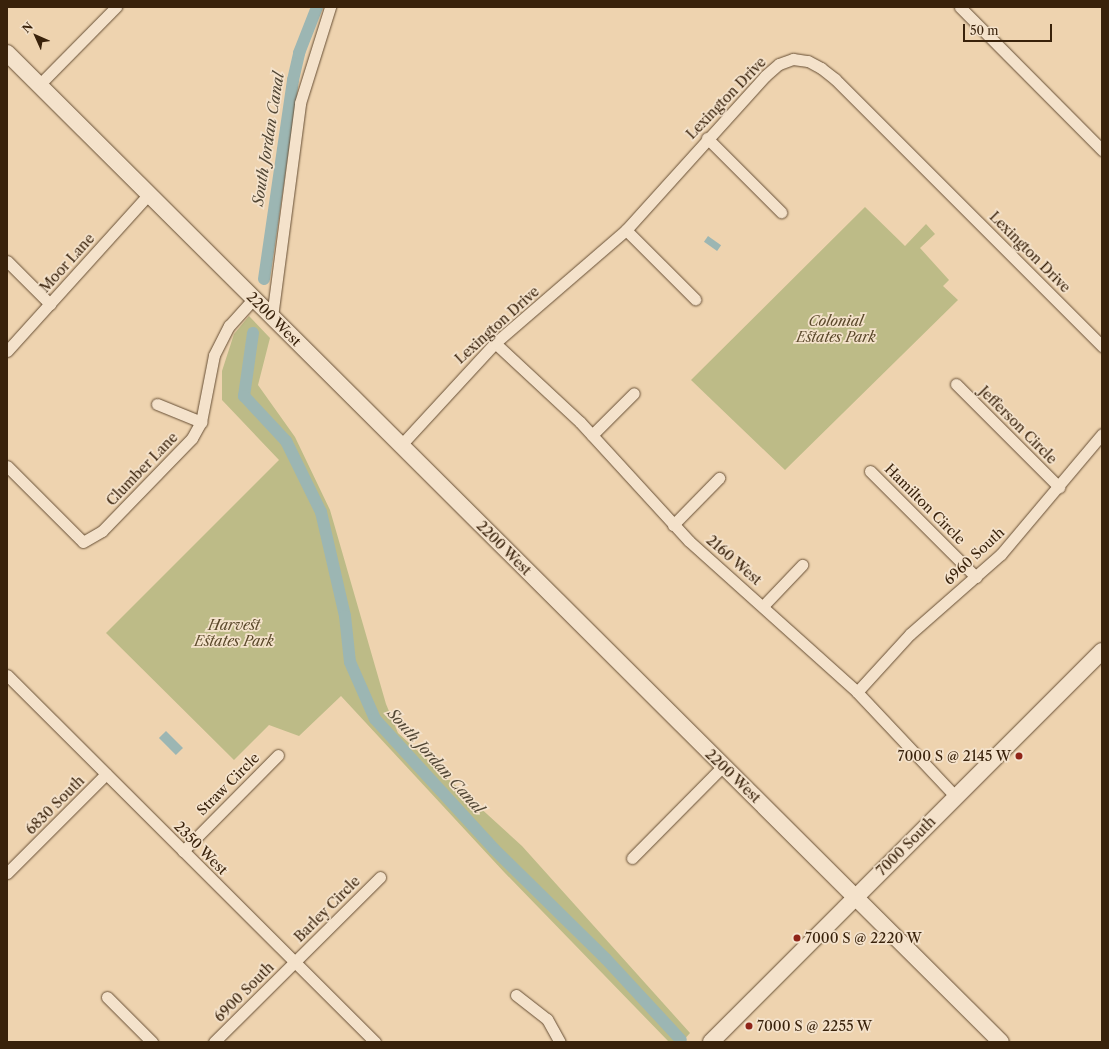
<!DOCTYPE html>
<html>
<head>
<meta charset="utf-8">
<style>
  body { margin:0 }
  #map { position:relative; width:1109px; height:1049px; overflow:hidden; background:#eed3af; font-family:"Libre Caslon Text",serif }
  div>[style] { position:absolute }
  .green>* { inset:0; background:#bdbb87 }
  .water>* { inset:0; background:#9cb6b3; transform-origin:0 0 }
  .canal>* { height:12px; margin:-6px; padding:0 6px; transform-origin:6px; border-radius:6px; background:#9cb6b3 }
  .roads { filter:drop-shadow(0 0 1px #664e34) drop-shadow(0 0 1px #664e34) }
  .street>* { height:11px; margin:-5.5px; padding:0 5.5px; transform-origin:5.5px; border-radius:5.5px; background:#f4e2cb }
  .secondary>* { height:16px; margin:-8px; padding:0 8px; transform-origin:8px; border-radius:8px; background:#f4e2cb }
  .dots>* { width:11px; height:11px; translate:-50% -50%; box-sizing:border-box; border:2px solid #f4e2cb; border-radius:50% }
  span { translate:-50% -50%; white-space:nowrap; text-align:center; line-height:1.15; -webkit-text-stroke:3.5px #f4e2cb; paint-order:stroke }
  .street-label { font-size:14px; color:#39220b }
  .park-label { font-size:14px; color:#5a482a; font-style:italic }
  .poi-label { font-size:14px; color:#39220b }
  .right { translate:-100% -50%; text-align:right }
  .left { translate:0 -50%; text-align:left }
  .water-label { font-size:15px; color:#524735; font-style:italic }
  .frame { position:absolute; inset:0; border:8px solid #39220b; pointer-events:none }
  .north { position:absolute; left:16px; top:16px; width:40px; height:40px; -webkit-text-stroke:3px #f4e2cb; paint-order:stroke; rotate:315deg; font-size:11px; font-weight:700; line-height:16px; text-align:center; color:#39220b }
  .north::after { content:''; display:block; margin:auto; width:14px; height:18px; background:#39220b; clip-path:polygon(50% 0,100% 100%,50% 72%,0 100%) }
  .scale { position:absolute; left:963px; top:24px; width:89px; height:18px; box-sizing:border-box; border:2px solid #39220b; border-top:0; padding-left:5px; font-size:12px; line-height:14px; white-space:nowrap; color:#39220b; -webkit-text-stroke:3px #f4e2cb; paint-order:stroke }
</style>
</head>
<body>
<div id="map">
  <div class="green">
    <i style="clip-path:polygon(865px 207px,905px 246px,926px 224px,935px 234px,920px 248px,949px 280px,943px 286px,958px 300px,785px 470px,691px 380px)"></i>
    <i style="clip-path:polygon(249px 316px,270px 338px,258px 385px,295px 437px,330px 510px,386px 704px,398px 733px,522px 846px,690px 1033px,682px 1042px,669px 1042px,504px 872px,341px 696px,299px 736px,269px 725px,234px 760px,106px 633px,279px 460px,222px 400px,222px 371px,234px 334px)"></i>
  </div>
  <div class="water">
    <i style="left:708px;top:236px;width:16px;height:7px;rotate:35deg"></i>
    <i style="left:166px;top:731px;width:24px;height:10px;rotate:45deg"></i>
  </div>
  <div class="canal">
    <i style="left:264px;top:279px;width:201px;rotate:-81.7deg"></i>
    <i style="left:293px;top:80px;width:28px;rotate:-77deg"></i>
    <i style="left:299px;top:53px;width:49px;rotate:-68.6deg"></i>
    <i style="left:253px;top:333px;width:64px;rotate:98.1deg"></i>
    <i style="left:244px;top:396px;width:62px;rotate:47deg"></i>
    <i style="left:286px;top:441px;width:79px;rotate:63.8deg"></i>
    <i style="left:321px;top:512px;width:107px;rotate:77deg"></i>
    <i style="left:345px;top:616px;width:46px;rotate:83.8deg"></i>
    <i style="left:350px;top:662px;width:62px;rotate:66.3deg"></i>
    <i style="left:375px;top:719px;width:176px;rotate:47.5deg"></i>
    <i style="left:494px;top:849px;width:157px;rotate:44.5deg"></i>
    <i style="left:606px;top:959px;width:110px;rotate:47.2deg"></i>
  </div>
  <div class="roads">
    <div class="street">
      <i style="left:960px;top:7px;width:202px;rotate:45.2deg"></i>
      <i style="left:39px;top:85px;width:110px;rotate:-45.4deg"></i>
      <i style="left:707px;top:138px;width:105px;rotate:45deg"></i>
      <i style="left:626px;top:230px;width:98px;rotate:45deg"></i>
      <i style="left:7px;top:261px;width:61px;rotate:45deg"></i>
      <i style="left:272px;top:317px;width:216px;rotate:-82.5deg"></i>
      <i style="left:300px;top:103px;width:101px;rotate:-72.6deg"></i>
      <i style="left:495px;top:343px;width:116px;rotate:42.9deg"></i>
      <i style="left:580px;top:422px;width:161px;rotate:47.5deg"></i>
      <i style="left:689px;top:541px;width:226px;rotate:41.9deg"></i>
      <i style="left:857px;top:692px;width:144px;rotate:46.7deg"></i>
      <i style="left:7px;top:351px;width:212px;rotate:-47.9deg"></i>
      <i style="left:956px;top:384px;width:146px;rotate:45deg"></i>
      <i style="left:157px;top:404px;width:48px;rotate:22.2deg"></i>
      <i style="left:592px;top:435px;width:59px;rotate:-45deg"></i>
      <i style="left:401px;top:445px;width:139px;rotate:-47.3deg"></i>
      <i style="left:495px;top:343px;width:173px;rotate:-40.8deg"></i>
      <i style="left:626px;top:230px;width:207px;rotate:-47.9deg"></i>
      <i style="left:765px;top:76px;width:18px;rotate:-41deg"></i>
      <i style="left:779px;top:64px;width:15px;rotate:-20deg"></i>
      <i style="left:793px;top:59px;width:15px;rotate:8deg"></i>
      <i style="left:808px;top:61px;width:15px;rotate:28deg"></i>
      <i style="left:821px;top:68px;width:18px;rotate:38deg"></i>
      <i style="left:835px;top:79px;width:378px;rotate:45deg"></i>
      <i style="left:7px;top:466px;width:107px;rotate:45deg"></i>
      <i style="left:83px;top:542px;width:22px;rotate:-30deg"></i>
      <i style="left:102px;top:531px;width:129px;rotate:-45.9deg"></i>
      <i style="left:192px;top:438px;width:18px;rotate:-61deg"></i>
      <i style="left:201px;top:422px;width:68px;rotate:-79deg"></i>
      <i style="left:214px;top:355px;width:33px;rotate:-63deg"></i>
      <i style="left:229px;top:326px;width:38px;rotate:-48deg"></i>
      <i style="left:870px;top:471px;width:150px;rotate:45deg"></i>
      <i style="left:673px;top:525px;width:66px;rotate:-45.6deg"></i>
      <i style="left:763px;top:606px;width:57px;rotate:-46.4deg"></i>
      <i style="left:7px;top:675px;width:520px;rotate:44.92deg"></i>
      <i style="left:857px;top:692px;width:79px;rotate:-47.6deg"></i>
      <i style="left:910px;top:634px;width:121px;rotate:-41.3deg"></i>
      <i style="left:1001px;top:554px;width:157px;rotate:-49.9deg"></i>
      <i style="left:183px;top:851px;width:135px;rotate:-45.3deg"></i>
      <i style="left:632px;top:858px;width:129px;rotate:-45.3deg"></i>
      <i style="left:7px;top:873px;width:140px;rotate:-45deg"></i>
      <i style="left:516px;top:995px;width:39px;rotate:38deg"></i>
      <i style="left:547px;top:1019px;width:26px;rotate:61deg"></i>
      <i style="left:107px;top:997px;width:64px;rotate:45deg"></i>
      <i style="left:214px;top:1042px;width:234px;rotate:-44.8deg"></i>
    </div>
    <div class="secondary">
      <i style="left:7px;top:53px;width:1402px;rotate:44.86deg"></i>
      <i style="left:711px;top:1042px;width:553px;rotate:-45deg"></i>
    </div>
  </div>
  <div class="dots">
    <i style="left:1019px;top:756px;background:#8f2418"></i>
    <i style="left:797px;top:938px;background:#8f2418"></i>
    <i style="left:749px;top:1026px;background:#8f2418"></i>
  </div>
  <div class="street-label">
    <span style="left:726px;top:98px;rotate:-46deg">Lexington Drive</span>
    <span style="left:1030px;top:252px;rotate:45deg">Lexington Drive</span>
    <span style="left:67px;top:263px;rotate:-48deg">Moor Lane</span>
    <span style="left:274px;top:319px;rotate:45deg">2200 West</span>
    <span style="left:497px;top:325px;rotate:-42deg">Lexington Drive</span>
    <span style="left:1018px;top:425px;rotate:45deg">Jefferson Circle</span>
    <span style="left:142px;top:469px;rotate:-46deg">Clumber Lane</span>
    <span style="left:925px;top:504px;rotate:45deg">Hamilton Circle</span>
    <span style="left:504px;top:548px;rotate:45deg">2200 West</span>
    <span style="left:974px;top:556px;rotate:-43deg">6960 South</span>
    <span style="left:734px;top:560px;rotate:41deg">2160 West</span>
    <span style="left:733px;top:776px;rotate:44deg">2200 West</span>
    <span style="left:228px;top:784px;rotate:-45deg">Straw Circle</span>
    <span style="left:55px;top:805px;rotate:-45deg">6830 South</span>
    <span style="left:906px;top:846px;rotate:-45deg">7000 South</span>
    <span style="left:201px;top:848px;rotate:45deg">2350 West</span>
    <span style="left:327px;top:909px;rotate:-45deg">Barley Circle</span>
    <span style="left:244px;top:992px;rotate:-45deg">6900 South</span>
  </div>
  <div class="park-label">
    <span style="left:836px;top:329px">Colonial<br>Estates Park</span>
    <span style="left:234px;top:633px">Harvest<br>Estates Park</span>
  </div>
  <div class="poi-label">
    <span class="right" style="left:1011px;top:756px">7000 S @ 2145 W</span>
    <span class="left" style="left:805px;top:938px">7000 S @ 2220 W</span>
    <span class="left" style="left:757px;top:1026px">7000 S @ 2255 W</span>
  </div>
  <div class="water-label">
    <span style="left:268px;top:139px;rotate:-81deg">South Jordan Canal</span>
    <span style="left:436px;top:761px;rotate:48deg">South Jordan Canal</span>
  </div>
  <div class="frame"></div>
  <div class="north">N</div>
  <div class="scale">50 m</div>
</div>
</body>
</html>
